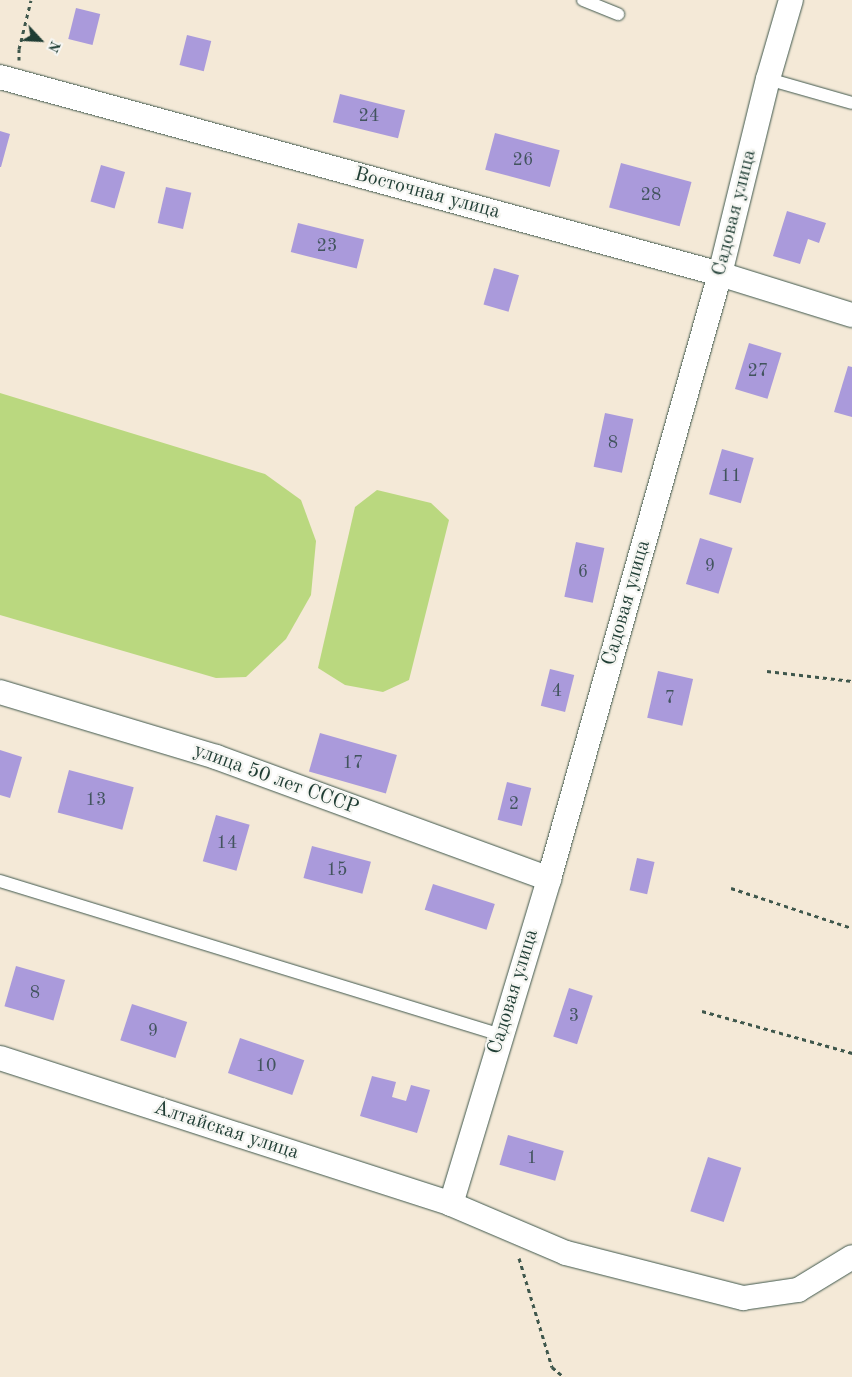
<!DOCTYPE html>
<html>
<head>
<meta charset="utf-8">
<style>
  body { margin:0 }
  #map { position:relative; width:852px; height:1377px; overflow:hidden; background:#f4e9d7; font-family:"Old Standard TT",serif }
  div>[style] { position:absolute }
  .green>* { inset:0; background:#bad87f }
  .building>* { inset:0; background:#aa9adb; transform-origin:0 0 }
  .path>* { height:3px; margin-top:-1.5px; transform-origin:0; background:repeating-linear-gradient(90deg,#3f574c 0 4px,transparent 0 8px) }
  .roads { filter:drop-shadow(0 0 1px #3f574c) drop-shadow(0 0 1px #3f574c) }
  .lane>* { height:12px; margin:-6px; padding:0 6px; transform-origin:6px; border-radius:6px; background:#fff }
  .street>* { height:24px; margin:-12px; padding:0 12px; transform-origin:12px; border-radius:12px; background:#fff }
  span { translate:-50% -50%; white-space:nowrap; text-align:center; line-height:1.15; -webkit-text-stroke:4.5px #f6f6f2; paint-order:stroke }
  .number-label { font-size:18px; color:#42545e }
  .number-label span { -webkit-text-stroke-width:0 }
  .street-label { font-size:20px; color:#1f3d34 }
  .north { position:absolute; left:15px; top:15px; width:50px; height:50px; -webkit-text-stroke:4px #f6f6f2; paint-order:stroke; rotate:115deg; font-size:14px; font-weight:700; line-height:20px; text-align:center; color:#1f3d34 }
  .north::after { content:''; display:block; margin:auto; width:18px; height:22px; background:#1f3d34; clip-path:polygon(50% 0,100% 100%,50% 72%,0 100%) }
</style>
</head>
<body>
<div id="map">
  <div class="green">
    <i style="clip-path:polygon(0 393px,265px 474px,301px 500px,316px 541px,311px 595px,286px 639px,246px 677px,216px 678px,0 615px)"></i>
    <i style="clip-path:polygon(377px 490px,431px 503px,449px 520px,409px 680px,383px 692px,345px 685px,318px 668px,355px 507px)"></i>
  </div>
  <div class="building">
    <i style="left:76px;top:8px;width:25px;height:32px;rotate:14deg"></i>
    <i style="left:187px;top:35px;width:25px;height:31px;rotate:14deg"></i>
    <i style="left:340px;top:94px;width:67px;height:29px;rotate:14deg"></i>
    <i style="clip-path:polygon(0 131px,10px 134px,1px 167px,0 167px)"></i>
    <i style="left:495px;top:133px;width:67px;height:38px;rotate:15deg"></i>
    <i style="left:621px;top:163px;width:73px;height:46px;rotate:15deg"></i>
    <i style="left:101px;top:165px;width:25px;height:38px;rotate:16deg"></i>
    <i style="left:166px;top:187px;width:26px;height:37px;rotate:13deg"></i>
    <i style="clip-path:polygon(787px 211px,826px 223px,819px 243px,808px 239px,800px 264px,773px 256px)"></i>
    <i style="left:298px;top:223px;width:68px;height:30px;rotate:14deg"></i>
    <i style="left:494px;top:268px;width:26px;height:38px;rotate:16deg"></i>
    <i style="left:749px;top:343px;width:34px;height:48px;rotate:17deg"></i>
    <i style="clip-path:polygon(848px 366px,852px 367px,852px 417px,834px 412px)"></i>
    <i style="left:605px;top:413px;width:29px;height:55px;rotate:12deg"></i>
    <i style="left:722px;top:449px;width:33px;height:47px;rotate:16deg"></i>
    <i style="left:700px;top:538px;width:34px;height:48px;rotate:17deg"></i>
    <i style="left:576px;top:542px;width:29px;height:56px;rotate:12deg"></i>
    <i style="left:550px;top:669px;width:25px;height:38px;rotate:14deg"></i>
    <i style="left:658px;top:671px;width:36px;height:48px;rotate:13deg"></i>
    <i style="left:320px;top:733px;width:80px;height:40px;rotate:16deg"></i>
    <i style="clip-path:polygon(0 750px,22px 757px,10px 798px,0 795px)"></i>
    <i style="left:69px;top:770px;width:67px;height:44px;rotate:15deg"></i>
    <i style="left:507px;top:782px;width:25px;height:39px;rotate:14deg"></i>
    <i style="left:216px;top:815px;width:35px;height:48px;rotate:16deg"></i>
    <i style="left:312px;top:846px;width:61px;height:33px;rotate:15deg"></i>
    <i style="left:637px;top:858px;width:18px;height:33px;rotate:13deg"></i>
    <i style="left:433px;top:884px;width:65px;height:27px;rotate:18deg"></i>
    <i style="left:16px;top:966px;width:51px;height:42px;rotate:16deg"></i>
    <i style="left:569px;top:988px;width:25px;height:51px;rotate:18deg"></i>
    <i style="left:132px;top:1004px;width:58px;height:38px;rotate:18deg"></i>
    <i style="left:240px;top:1038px;width:68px;height:37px;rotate:19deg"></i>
    <i style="clip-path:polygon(372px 1076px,396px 1082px,392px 1097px,406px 1101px,411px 1085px,430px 1090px,417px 1133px,360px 1116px)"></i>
    <i style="left:508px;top:1135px;width:58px;height:31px;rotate:16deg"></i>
    <i style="left:708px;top:1157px;width:35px;height:57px;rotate:18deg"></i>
  </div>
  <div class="path">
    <i style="left:19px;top:60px;width:11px;rotate:-90deg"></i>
    <i style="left:19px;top:49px;width:50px;rotate:-76.2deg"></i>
    <i style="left:767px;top:671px;width:86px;rotate:6.7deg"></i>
    <i style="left:731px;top:888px;width:127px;rotate:18.3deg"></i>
    <i style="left:702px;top:1011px;width:156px;rotate:15.6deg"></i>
    <i style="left:519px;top:1258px;width:114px;rotate:73.2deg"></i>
    <i style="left:552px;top:1367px;width:16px;rotate:40deg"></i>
  </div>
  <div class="roads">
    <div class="lane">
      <i style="left:583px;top:0;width:38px;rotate:22deg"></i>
      <i style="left:768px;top:79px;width:87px;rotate:15.9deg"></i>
      <i style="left:0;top:881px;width:524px;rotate:17.09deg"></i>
    </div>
    <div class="street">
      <i style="left:0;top:77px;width:746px;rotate:15.3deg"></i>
      <i style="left:720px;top:274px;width:138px;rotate:17.3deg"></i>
      <i style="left:0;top:692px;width:226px;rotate:16.7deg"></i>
      <i style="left:216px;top:757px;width:355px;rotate:20.1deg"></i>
      <i style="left:0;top:1058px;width:474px;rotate:17.9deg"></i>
      <i style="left:451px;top:1204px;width:125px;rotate:23.1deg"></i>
      <i style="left:566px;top:1253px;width:183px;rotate:14.3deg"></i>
      <i style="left:743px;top:1298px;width:56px;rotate:-8.3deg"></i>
      <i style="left:798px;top:1290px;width:63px;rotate:-31.4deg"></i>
      <i style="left:451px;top:1204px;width:339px;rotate:-73.2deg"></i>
      <i style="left:549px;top:879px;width:629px;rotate:-74.22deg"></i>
      <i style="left:720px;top:274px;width:201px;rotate:-76.2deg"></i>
      <i style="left:768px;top:79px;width:82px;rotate:-73.8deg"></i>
    </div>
  </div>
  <div class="number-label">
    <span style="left:369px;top:116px">24</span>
    <span style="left:523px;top:160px">26</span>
    <span style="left:651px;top:195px">28</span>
    <span style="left:327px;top:246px">23</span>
    <span style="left:758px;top:371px">27</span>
    <span style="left:613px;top:443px">8</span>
    <span style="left:731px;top:476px">11</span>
    <span style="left:710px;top:566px">9</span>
    <span style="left:583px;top:572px">6</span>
    <span style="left:557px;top:691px">4</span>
    <span style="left:670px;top:698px">7</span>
    <span style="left:353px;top:763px">17</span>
    <span style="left:96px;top:800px">13</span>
    <span style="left:514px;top:804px">2</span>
    <span style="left:227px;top:843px">14</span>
    <span style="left:337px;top:870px">15</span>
    <span style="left:35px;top:993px">8</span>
    <span style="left:574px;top:1016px">3</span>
    <span style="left:153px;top:1031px">9</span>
    <span style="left:266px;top:1066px">10</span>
    <span style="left:532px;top:1158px">1</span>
  </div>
  <div class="street-label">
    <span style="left:427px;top:194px;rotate:15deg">Восточная улица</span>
    <span style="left:735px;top:213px;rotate:-76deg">Садовая улица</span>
    <span style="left:627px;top:603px;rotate:-74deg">Садовая улица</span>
    <span style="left:276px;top:780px;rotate:20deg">улица 50 лет СССР</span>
    <span style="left:514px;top:992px;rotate:-73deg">Садовая улица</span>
    <span style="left:226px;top:1131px;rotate:18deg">Алтайская улица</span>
  </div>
  <div class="north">N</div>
</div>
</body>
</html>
